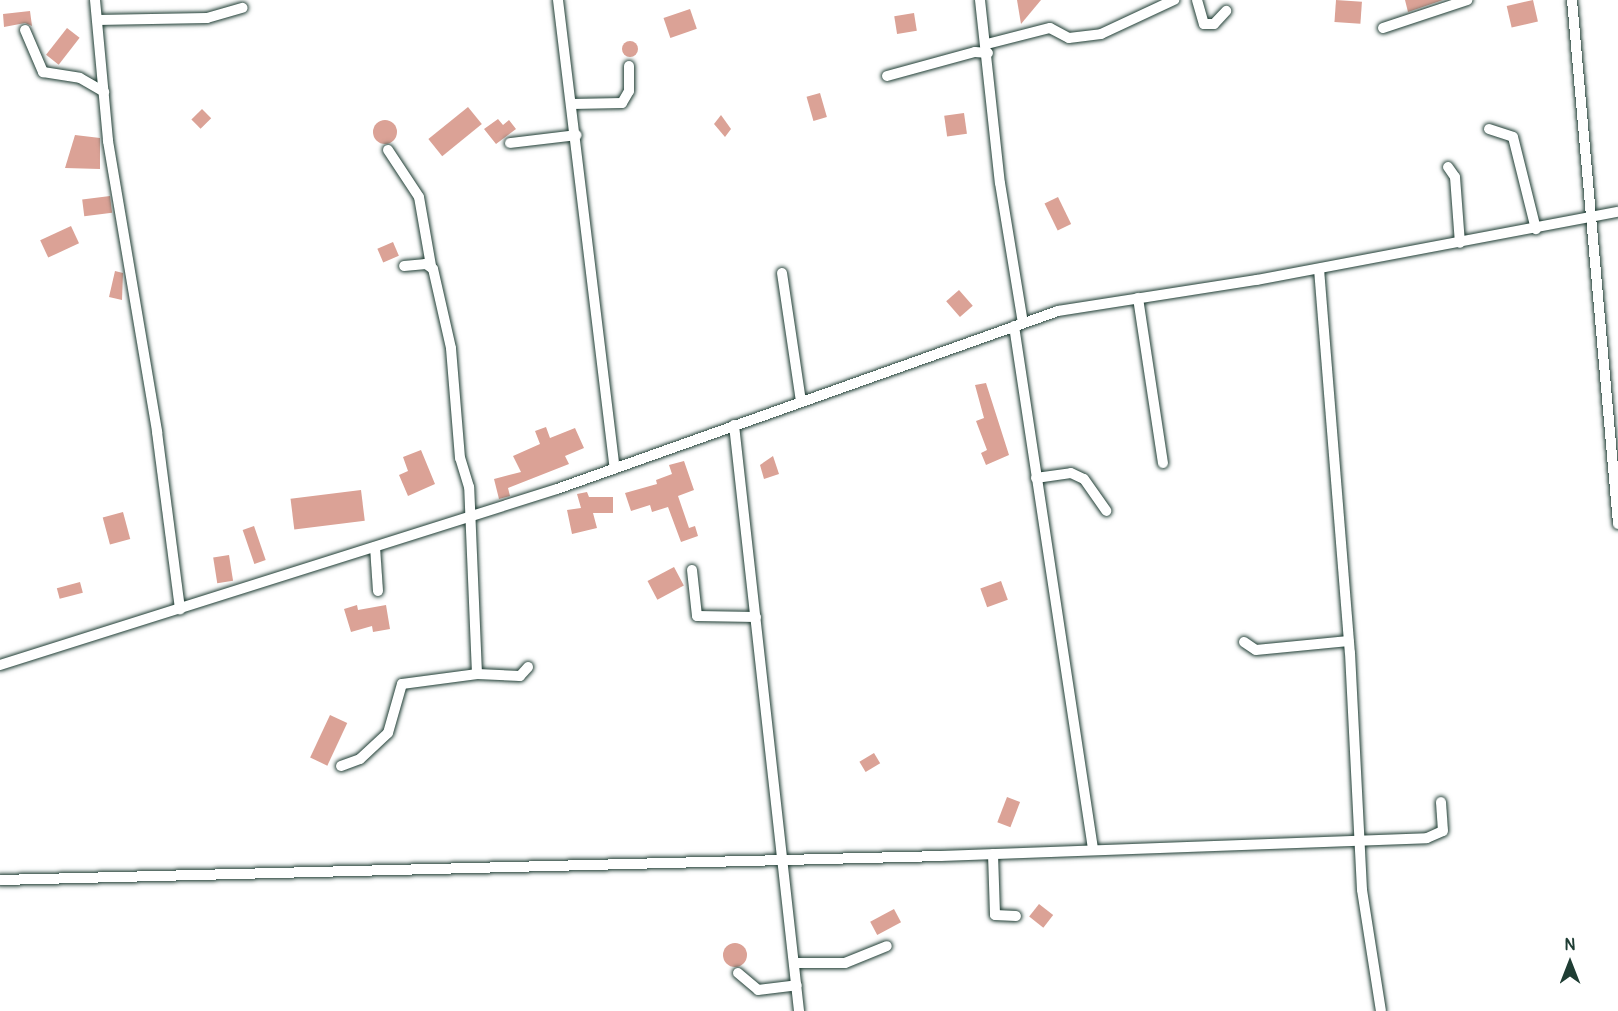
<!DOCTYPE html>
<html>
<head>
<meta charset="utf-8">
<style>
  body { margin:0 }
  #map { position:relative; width:1618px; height:1011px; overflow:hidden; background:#fff; font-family:Pangolin,sans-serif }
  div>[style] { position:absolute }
  .building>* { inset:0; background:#dba296; transform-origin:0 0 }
  .round { border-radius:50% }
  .roads { filter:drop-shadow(0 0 2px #1f3d34) drop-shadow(0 0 2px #1f3d34) }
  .minor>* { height:10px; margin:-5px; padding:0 5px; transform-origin:5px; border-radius:5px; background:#fff }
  span { translate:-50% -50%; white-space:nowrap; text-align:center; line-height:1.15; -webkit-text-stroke:4.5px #fff; paint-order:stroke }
  .north { position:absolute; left:1540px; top:933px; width:60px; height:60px; -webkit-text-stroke:4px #fff; paint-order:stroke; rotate:0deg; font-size:16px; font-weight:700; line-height:24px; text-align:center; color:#1f3d34 }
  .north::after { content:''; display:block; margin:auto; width:21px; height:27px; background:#1f3d34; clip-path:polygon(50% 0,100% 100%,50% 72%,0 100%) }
</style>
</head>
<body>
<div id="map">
  <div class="building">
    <i style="clip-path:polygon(1017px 0,1041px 0,1021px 24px)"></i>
    <i style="left:1336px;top:0;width:26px;height:22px;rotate:4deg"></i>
    <i style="clip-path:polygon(1405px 0,1443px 0,1408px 12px)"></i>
    <i style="left:1533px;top:0;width:22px;height:27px;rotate:77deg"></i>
    <i style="left:690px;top:9px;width:21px;height:28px;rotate:71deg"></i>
    <i style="clip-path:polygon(30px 11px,32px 26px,25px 23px,4px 27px,3px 14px)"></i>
    <i style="left:914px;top:13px;width:18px;height:20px;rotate:81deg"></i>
    <i style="left:67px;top:28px;width:16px;height:34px;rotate:38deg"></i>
    <i class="round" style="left:622px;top:41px;width:16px;height:16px"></i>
    <i style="left:820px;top:93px;width:25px;height:14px;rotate:74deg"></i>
    <i style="left:468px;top:107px;width:22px;height:51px;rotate:51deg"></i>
    <i style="left:202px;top:109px;width:13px;height:15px;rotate:45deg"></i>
    <i style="left:964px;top:113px;width:21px;height:20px;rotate:82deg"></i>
    <i style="clip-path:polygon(721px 115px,731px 129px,725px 137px,714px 124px)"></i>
    <i style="clip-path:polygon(498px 119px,503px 125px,509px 120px,516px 129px,496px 144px,484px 129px)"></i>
    <i class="round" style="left:373px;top:120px;width:24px;height:24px"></i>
    <i style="clip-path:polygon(75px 135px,100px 138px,100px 169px,65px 168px)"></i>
    <i style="left:110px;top:196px;width:17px;height:28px;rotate:83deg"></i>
    <i style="left:1058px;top:197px;width:30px;height:15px;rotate:64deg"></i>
    <i style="left:71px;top:226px;width:19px;height:34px;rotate:65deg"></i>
    <i style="left:393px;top:242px;width:15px;height:17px;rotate:67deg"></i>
    <i style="clip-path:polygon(115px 271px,123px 273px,122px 300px,109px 297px)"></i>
    <i style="left:959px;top:290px;width:21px;height:17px;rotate:49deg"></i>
    <i style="clip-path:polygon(986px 383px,1009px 455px,986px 465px,981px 453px,987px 450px,976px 421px,984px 418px,975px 385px)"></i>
    <i style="clip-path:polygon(546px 427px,550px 438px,575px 428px,584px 448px,565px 456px,569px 464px,508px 488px,510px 496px,499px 499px,494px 479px,521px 472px,513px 456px,540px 444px,535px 431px)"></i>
    <i style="clip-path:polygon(421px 450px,435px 484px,408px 496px,399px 475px,408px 471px,403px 457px)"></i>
    <i style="clip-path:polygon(773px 456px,779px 474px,764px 479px,760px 465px)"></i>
    <i style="clip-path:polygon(684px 461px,694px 490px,678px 496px,689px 528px,695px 526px,698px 536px,681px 542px,668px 507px,652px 512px,650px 505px,631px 511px,625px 493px,657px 484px,656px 480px,672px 474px,669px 465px)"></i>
    <i style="left:361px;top:490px;width:31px;height:71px;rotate:83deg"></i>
    <i style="clip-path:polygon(587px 492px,589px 497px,613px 497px,613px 513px,593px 513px,597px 528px,572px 534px,567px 510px,581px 508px,577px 494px)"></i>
    <i style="left:123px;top:512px;width:28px;height:21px;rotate:75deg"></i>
    <i style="left:254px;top:526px;width:36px;height:12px;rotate:71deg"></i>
    <i style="left:229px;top:555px;width:26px;height:16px;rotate:81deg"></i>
    <i style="left:674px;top:567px;width:21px;height:30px;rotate:62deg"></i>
    <i style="left:1001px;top:581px;width:20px;height:22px;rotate:70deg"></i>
    <i style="left:80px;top:582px;width:11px;height:24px;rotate:75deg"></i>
    <i style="clip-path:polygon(357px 605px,358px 610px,386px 605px,390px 629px,373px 632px,372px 626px,351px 632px,344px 609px)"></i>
    <i style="left:330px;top:715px;width:19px;height:47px;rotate:25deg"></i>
    <i style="left:874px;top:753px;width:12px;height:17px;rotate:59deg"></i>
    <i style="left:1007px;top:797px;width:14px;height:27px;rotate:21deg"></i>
    <i style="left:1039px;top:904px;width:18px;height:16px;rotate:38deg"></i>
    <i style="left:894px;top:909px;width:15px;height:27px;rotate:62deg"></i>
    <i class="round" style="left:723px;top:943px;width:24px;height:24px"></i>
  </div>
  <div class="roads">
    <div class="minor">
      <i style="left:95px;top:0;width:142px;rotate:84.7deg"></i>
      <i style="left:108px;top:141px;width:295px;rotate:80.4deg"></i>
      <i style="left:157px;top:432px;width:179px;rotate:82.6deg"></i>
      <i style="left:558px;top:0;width:471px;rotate:83.1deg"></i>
      <i style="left:980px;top:0;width:184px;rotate:83.8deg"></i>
      <i style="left:1000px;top:183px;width:142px;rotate:80.7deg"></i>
      <i style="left:1197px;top:0;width:25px;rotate:74deg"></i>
      <i style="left:1204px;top:24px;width:10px"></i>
      <i style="left:1214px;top:24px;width:18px;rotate:-47deg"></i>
      <i style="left:1572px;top:0;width:526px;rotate:84.98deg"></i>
      <i style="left:97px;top:20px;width:110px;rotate:-1deg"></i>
      <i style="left:207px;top:18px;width:37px;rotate:-16deg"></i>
      <i style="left:1383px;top:28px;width:89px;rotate:-18.4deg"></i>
      <i style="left:25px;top:30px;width:46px;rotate:66.8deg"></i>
      <i style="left:43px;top:72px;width:37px;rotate:9deg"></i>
      <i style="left:80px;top:78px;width:28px;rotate:30deg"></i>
      <i style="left:987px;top:44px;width:65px;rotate:-14.3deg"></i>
      <i style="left:1050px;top:28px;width:21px;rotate:28deg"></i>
      <i style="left:1069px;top:38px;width:32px;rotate:-7deg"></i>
      <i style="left:1101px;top:34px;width:81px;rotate:-25deg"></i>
      <i style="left:887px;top:76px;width:91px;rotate:-15.3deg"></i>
      <i style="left:975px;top:52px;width:13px;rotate:4deg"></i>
      <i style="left:572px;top:104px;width:50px;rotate:-1.1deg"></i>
      <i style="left:622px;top:103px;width:14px;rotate:-60deg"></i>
      <i style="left:629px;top:91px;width:25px;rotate:-90deg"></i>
      <i style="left:1489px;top:129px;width:25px;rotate:18deg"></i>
      <i style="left:1513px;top:137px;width:95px;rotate:76deg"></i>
      <i style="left:510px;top:143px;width:67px;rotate:-6.8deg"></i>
      <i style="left:388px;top:150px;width:56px;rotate:56.6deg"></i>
      <i style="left:419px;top:197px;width:70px;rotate:80.1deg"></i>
      <i style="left:1448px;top:167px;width:12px;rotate:55deg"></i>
      <i style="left:1455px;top:177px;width:66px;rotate:85.7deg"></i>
      <i style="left:1319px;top:269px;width:385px;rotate:85.4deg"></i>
      <i style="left:1350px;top:653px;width:237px;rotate:87.1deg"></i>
      <i style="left:1362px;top:890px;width:122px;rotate:81.1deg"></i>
      <i style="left:782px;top:273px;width:130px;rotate:81.6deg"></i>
      <i style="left:1138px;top:298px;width:167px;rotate:81.4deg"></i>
      <i style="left:1014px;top:326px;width:529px;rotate:81.41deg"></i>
      <i style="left:734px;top:425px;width:590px;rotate:83.67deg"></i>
      <i style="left:1036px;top:478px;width:35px;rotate:-8deg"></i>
      <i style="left:1071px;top:473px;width:14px;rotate:25deg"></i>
      <i style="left:1084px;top:479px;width:39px;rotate:55deg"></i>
      <i style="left:375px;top:547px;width:44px;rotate:86.1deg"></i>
      <i style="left:692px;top:570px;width:46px;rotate:83.8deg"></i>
      <i style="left:697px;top:616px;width:59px;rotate:1deg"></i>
      <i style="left:1244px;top:642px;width:14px;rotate:34deg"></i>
      <i style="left:1256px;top:650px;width:93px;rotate:-5.5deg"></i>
      <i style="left:0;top:665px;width:584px;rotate:-17.54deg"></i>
      <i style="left:557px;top:489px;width:532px;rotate:-19.56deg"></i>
      <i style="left:1058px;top:311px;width:201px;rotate:-8.9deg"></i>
      <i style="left:1257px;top:280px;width:367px;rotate:-10.7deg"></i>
      <i style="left:477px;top:674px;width:43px;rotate:2.7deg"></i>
      <i style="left:520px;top:676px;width:12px;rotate:-48deg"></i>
      <i style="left:341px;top:766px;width:20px;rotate:-20deg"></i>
      <i style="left:360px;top:759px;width:38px;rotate:-43deg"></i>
      <i style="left:388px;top:733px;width:51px;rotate:-74.1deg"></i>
      <i style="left:402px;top:684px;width:76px;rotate:-7.6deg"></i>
      <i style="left:477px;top:674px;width:187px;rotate:-92.4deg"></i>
      <i style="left:469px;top:487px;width:30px;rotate:-107deg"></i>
      <i style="left:460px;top:458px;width:110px;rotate:-94.7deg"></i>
      <i style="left:451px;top:348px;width:81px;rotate:-102.8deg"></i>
      <i style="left:433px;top:269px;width:9px;rotate:-144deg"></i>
      <i style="left:426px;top:264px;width:22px;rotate:175deg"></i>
      <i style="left:993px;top:854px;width:61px;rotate:88.1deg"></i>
      <i style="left:995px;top:915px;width:21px;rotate:3deg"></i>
      <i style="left:0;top:880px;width:941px;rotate:-1.46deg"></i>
      <i style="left:941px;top:856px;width:486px;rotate:-2.1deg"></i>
      <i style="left:1427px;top:838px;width:17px;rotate:-24deg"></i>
      <i style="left:1443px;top:831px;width:29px;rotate:-94deg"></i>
      <i style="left:795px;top:963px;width:50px"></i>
      <i style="left:845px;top:963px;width:45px;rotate:-22deg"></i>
      <i style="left:738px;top:973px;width:26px;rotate:40deg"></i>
      <i style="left:758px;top:990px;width:39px;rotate:-7deg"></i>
    </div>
  </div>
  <div class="north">N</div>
</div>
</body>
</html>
